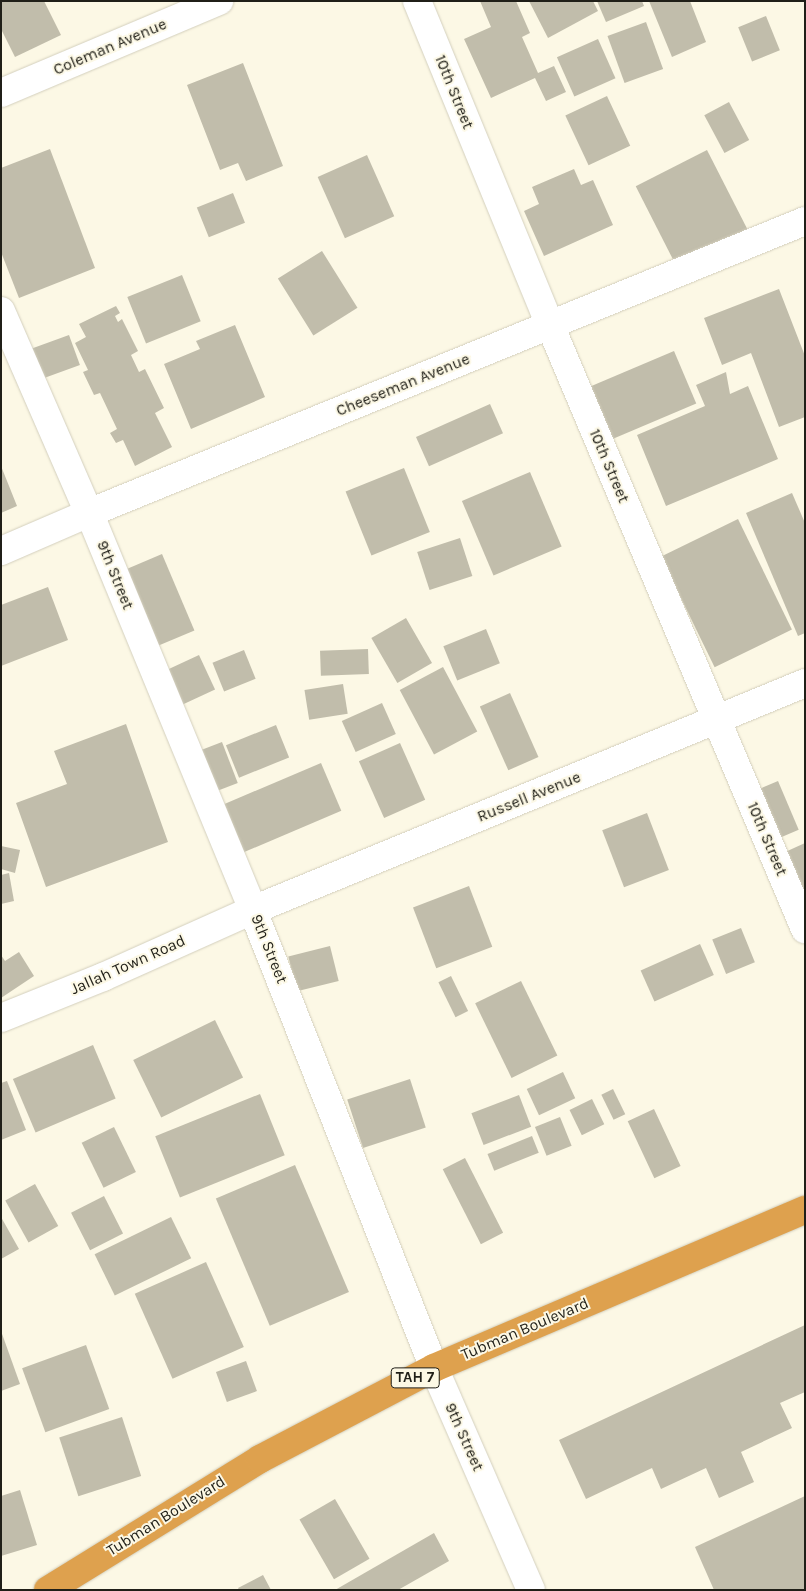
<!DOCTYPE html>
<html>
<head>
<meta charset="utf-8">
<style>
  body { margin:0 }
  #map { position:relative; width:806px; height:1591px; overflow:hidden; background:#fcf8e5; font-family:Karla,sans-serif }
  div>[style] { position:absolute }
  .building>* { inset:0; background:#c1bdab; transform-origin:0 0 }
  .roads { filter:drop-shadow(0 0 1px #d3cfbd) drop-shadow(0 0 1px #d3cfbd) }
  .street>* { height:28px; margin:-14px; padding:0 14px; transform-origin:14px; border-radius:14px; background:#fff }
  .secondary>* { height:28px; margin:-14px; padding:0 14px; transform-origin:14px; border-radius:14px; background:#fff }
  .highway>* { height:28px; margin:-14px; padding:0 14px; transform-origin:14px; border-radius:14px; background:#dea14e }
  span { translate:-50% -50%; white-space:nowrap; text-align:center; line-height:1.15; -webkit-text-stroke:4px #fcf8e5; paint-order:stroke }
  .shield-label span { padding:1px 4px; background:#fcf8e5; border:1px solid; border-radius:4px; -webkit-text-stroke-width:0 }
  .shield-label { font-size:15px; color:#201f18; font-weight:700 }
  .street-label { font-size:16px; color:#201f18 }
  .frame { position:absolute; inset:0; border:2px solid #201f18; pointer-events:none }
</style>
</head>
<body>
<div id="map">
  <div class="building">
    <i style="clip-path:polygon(1px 1px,44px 1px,61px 35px,15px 57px,1px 29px)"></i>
    <i style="clip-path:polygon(480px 1px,516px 1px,530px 33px,522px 37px,538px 73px,554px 66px,566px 92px,546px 101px,535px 78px,491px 98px,464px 39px,491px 27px)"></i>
    <i style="clip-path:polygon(529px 1px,593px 1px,598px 11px,548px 38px)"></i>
    <i style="clip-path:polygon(597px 1px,642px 1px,644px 6px,606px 22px)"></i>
    <i style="clip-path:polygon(649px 1px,690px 1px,706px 42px,672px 57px)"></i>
    <i style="left:766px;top:16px;width:37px;height:30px;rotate:68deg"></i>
    <i style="left:646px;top:22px;width:50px;height:41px;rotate:70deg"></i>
    <i style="left:598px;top:39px;width:43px;height:45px;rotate:66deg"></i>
    <i style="clip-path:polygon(243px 63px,283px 166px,246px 181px,238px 163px,220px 170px,187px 85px)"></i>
    <i style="left:607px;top:96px;width:55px;height:46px;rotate:65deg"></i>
    <i style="left:729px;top:102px;width:43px;height:28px;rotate:62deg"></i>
    <i style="clip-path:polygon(50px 149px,95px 268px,19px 298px,1px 252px,1px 168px)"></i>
    <i style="left:707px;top:150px;width:89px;height:80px;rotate:63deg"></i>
    <i style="left:367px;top:155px;width:67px;height:54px;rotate:66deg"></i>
    <i style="clip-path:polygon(574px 169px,581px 185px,593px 180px,613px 225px,544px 256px,524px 211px,539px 204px,532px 187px)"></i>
    <i style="left:233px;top:193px;width:32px;height:39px;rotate:68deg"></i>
    <i style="left:322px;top:251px;width:67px;height:52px;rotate:58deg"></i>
    <i style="left:182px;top:275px;width:50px;height:59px;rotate:68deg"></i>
    <i style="clip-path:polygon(779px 289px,805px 356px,805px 417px,779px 427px,751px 353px,722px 365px,704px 318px)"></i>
    <i style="clip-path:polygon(116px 306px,120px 313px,115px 316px,118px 322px,122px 319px,138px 351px,131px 355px,139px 372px,145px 369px,164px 408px,155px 413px,172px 447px,135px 466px,123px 440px,116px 443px,110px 433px,117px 429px,100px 393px,94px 395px,83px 372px,88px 370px,75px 343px,86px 337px,79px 324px)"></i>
    <i style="clip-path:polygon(235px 325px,265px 397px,191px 429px,164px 364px,200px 349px,196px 341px)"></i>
    <i style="left:69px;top:335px;width:32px;height:41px;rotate:70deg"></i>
    <i style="left:674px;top:351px;width:57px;height:98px;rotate:67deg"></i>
    <i style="clip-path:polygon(726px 372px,730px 394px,748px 386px,778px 459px,666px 506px,637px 435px,705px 406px,696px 385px)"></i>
    <i style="left:490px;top:404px;width:32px;height:81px;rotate:66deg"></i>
    <i style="clip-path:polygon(1px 466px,17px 506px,1px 513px)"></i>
    <i style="left:404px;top:468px;width:69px;height:63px;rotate:68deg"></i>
    <i style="left:530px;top:472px;width:81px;height:74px;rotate:67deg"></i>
    <i style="clip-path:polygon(792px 493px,805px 523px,805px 633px,798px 636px,746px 513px)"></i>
    <i style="left:738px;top:519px;width:123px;height:86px;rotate:64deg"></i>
    <i style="left:460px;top:538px;width:40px;height:45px;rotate:72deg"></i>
    <i style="left:162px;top:554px;width:83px;height:44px;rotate:67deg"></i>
    <i style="clip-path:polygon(48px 587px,68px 640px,1px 666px,1px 605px)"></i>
    <i style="left:406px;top:618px;width:52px;height:40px;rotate:60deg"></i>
    <i style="left:486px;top:629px;width:37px;height:46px;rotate:68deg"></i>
    <i style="left:368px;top:649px;width:25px;height:48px;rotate:88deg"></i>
    <i style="left:244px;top:650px;width:31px;height:34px;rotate:68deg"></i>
    <i style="left:199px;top:655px;width:38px;height:41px;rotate:65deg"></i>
    <i style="left:443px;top:667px;width:73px;height:49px;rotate:62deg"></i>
    <i style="left:343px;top:684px;width:30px;height:39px;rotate:81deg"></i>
    <i style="left:510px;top:693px;width:70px;height:33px;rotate:66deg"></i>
    <i style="left:382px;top:703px;width:34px;height:44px;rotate:66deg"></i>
    <i style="clip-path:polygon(126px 724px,168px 842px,46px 887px,16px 803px,67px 784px,54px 751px)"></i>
    <i style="left:276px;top:725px;width:35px;height:54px;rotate:68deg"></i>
    <i style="left:222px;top:742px;width:44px;height:30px;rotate:69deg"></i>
    <i style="left:400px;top:743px;width:62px;height:45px;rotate:66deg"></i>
    <i style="left:321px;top:763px;width:52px;height:115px;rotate:67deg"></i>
    <i style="left:778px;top:781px;width:53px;height:30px;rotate:67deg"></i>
    <i style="left:647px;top:813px;width:61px;height:48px;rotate:69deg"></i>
    <i style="clip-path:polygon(805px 843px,805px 902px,783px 853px)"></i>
    <i style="clip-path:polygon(1px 846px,20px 850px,15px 873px,1px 869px)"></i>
    <i style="clip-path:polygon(9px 873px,14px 901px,1px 904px,1px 875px)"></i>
    <i style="left:469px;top:886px;width:65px;height:60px;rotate:69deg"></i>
    <i style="left:741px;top:928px;width:37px;height:31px;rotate:68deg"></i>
    <i style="left:700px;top:944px;width:34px;height:65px;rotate:66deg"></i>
    <i style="left:330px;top:946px;width:36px;height:43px;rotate:76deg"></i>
    <i style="clip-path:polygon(19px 952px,34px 976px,1px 998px,1px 955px,5px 961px)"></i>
    <i style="left:451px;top:976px;width:39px;height:14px;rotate:64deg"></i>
    <i style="left:521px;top:981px;width:83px;height:51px;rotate:64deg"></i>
    <i style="left:215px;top:1020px;width:64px;height:91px;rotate:64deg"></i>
    <i style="left:93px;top:1045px;width:58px;height:87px;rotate:67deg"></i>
    <i style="left:563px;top:1072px;width:29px;height:40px;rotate:65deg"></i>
    <i style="left:410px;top:1079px;width:51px;height:66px;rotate:72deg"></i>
    <i style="clip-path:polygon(7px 1081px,26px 1130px,1px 1140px,1px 1083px)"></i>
    <i style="left:613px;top:1089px;width:28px;height:13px;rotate:64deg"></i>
    <i style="left:260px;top:1094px;width:66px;height:113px;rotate:68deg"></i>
    <i style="left:519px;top:1095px;width:34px;height:51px;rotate:69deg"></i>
    <i style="left:592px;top:1099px;width:28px;height:25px;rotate:64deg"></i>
    <i style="left:654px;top:1109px;width:63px;height:29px;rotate:65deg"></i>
    <i style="left:560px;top:1117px;width:31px;height:27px;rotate:68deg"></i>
    <i style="left:114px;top:1127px;width:50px;height:36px;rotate:64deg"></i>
    <i style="left:532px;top:1136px;width:18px;height:48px;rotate:68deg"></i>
    <i style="left:465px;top:1158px;width:84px;height:25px;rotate:63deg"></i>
    <i style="left:295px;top:1165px;width:138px;height:86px;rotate:67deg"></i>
    <i style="left:35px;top:1184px;width:48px;height:34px;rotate:61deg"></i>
    <i style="left:104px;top:1196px;width:42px;height:37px;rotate:63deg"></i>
    <i style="clip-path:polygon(1px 1217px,19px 1249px,1px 1259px)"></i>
    <i style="left:171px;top:1217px;width:46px;height:85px;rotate:64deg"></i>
    <i style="left:206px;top:1262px;width:93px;height:78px;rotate:66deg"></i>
    <i style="clip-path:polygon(805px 1325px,805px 1392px,780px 1403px,792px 1428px,741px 1452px,754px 1482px,719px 1498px,706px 1468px,661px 1489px,652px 1468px,586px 1499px,559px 1440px)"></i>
    <i style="clip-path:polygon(1px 1331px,20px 1384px,1px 1391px)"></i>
    <i style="left:86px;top:1345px;width:68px;height:68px;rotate:70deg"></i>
    <i style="left:246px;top:1361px;width:32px;height:32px;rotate:70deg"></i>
    <i style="left:122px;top:1417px;width:62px;height:66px;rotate:72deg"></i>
    <i style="clip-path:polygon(20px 1490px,37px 1545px,1px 1556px,1px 1496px)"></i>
    <i style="clip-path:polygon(805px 1496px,805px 1590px,714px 1590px,695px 1547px)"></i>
    <i style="left:335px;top:1499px;width:69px;height:41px;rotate:60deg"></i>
    <i style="clip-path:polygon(434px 1533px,449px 1561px,398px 1590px,335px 1590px)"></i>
    <i style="clip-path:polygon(263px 1575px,271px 1590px,239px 1590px,238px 1588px)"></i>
  </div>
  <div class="roads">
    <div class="street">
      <i style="left:417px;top:1px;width:350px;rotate:67.7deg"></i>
      <i style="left:550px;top:325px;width:656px;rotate:67.11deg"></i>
      <i style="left:1px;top:93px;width:237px;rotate:-22.9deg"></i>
      <i style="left:1px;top:311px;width:220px;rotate:66.5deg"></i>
      <i style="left:89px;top:513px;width:96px;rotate:156.6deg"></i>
      <i style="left:253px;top:910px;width:597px;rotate:-22.35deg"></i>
      <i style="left:434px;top:1368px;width:242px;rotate:66.4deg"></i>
    </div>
    <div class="secondary">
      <i style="left:1px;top:1018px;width:110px;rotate:-21.9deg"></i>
      <i style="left:103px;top:977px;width:164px;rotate:-24.1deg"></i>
      <i style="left:434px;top:1368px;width:492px;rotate:-111.6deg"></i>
      <i style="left:253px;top:910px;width:430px;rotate:-112.4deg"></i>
      <i style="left:89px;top:513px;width:773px;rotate:-22.19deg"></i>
    </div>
    <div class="highway">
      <i style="left:48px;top:1590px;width:249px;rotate:-31.7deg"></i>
      <i style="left:260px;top:1459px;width:196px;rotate:-27.6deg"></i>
      <i style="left:434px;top:1368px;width:403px;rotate:-23.1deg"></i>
    </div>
  </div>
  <div class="shield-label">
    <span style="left:415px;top:1378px">TAH 7</span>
  </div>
  <div class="street-label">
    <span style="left:110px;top:47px;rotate:-23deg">Coleman Avenue</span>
    <span style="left:454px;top:92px;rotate:68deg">10th Street</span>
    <span style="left:403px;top:385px;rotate:-22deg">Cheeseman Avenue</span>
    <span style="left:609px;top:466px;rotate:67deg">10th Street</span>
    <span style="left:115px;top:575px;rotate:68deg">9th Street</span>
    <span style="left:529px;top:797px;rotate:-22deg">Russell Avenue</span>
    <span style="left:767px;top:839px;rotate:67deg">10th Street</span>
    <span style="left:269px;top:949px;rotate:68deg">9th Street</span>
    <span style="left:128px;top:965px;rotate:-24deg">Jallah Town Road</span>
    <span style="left:525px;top:1329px;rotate:-23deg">Tubman Boulevard</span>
    <span style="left:464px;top:1437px;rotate:66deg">9th Street</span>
    <span style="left:166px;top:1516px;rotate:-32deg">Tubman Boulevard</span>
  </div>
  <div class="frame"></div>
</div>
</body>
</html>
